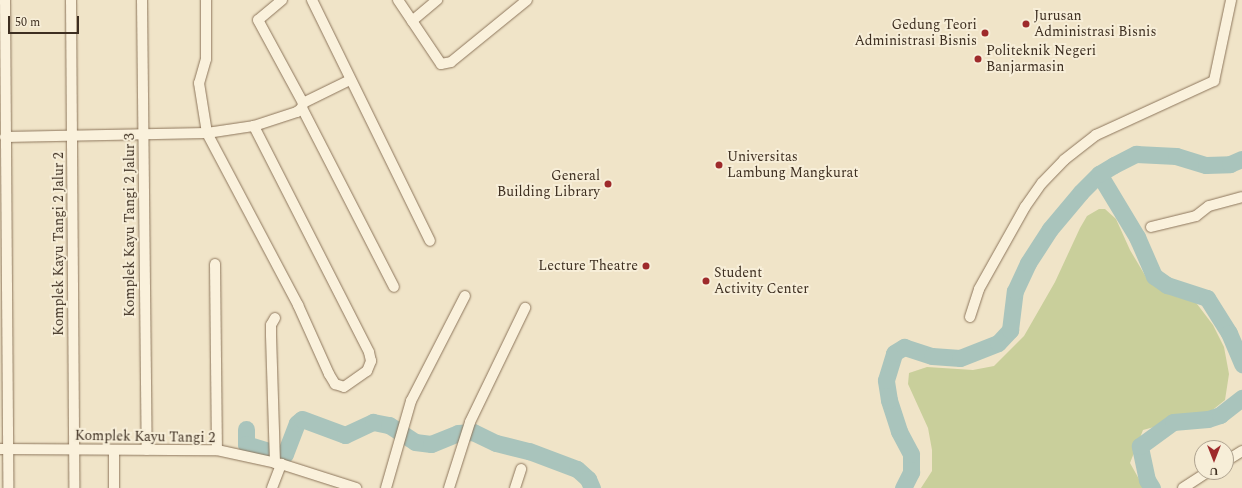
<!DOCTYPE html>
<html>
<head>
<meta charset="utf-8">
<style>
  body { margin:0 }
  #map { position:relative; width:1242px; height:488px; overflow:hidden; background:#f0e4c8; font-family:Spectral,serif }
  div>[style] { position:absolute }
  .green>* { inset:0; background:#c9cf9b }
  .river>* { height:17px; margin:-8.5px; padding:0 8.5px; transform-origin:8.5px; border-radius:8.5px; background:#a9c4bc }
  .roads { filter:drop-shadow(0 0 1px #8d765c) drop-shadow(0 0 1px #8d765c) }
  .minor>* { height:10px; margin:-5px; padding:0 5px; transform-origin:5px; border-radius:5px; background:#faf1dc }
  .dots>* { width:11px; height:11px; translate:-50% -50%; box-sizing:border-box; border:2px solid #f7eed8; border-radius:50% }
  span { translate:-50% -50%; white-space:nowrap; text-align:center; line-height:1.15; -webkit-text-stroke:4px #f7eed8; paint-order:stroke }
  .poi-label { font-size:14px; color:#3d2e20 }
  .left { translate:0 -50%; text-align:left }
  .right { translate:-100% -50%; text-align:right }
  .street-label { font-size:14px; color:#3d2e20 }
  .north { position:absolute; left:1194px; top:440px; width:40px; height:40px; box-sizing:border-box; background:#f7eed8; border:1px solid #ada18e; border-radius:50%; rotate:180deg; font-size:11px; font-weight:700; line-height:16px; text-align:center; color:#3d2e20 }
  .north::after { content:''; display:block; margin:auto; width:14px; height:18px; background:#9e2a2b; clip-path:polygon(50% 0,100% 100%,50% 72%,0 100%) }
  .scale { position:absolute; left:8px; top:16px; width:71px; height:18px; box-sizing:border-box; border:2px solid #3d2e20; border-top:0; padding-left:5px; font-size:12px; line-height:14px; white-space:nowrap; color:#3d2e20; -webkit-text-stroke:3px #f7eed8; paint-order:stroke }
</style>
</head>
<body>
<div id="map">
  <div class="green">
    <i style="clip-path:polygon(1099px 209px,1105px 209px,1116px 219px,1130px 250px,1149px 282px,1177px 297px,1194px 300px,1213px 325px,1224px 347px,1229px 374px,1225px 400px,1210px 412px,1143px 430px,1130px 463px,1144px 488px,921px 488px,932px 471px,932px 450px,928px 428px,908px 384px,909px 373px,927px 367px,973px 370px,994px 366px,1024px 336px,1055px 282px,1080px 228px,1087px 216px)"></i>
  </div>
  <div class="river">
    <i style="left:1099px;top:174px;width:74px;rotate:58.9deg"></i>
    <i style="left:1137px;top:237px;width:43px;rotate:66.4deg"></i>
    <i style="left:1154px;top:276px;width:16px;rotate:35deg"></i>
    <i style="left:1167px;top:285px;width:42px;rotate:18deg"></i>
    <i style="left:1207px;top:298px;width:41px;rotate:57.8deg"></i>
    <i style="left:1229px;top:333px;width:34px;rotate:67deg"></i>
    <i style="left:246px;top:429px;width:15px;rotate:90deg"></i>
    <i style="left:246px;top:444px;width:38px;rotate:17deg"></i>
    <i style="left:282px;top:455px;width:3px;rotate:-18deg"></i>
    <i style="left:285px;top:454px;width:33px;rotate:-69deg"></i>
    <i style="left:297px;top:423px;width:6px;rotate:-39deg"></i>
    <i style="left:302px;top:419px;width:46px;rotate:20.4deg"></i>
    <i style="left:345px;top:435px;width:31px;rotate:-25deg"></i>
    <i style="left:373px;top:422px;width:16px;rotate:11deg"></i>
    <i style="left:389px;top:425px;width:31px;rotate:33deg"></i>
    <i style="left:415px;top:442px;width:16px;rotate:7deg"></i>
    <i style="left:431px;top:444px;width:29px;rotate:-22deg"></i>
    <i style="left:458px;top:433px;width:15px;rotate:-4deg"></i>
    <i style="left:473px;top:432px;width:25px;rotate:26deg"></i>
    <i style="left:496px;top:443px;width:34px;rotate:14deg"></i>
    <i style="left:529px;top:451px;width:51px;rotate:20.6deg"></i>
    <i style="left:577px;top:469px;width:15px;rotate:42deg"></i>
    <i style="left:588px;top:479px;width:10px;rotate:66deg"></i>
    <i style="left:903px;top:488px;width:18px;rotate:-63deg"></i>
    <i style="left:911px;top:472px;width:18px;rotate:-90deg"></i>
    <i style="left:911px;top:454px;width:26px;rotate:-118deg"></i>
    <i style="left:899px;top:431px;width:33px;rotate:-108deg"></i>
    <i style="left:889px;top:400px;width:20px;rotate:-99deg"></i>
    <i style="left:886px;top:380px;width:28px;rotate:-73deg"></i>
    <i style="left:894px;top:353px;width:12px;rotate:-31deg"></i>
    <i style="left:904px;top:347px;width:29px;rotate:18deg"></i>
    <i style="left:932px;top:356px;width:28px;rotate:4deg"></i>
    <i style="left:960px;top:358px;width:41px;rotate:-21.5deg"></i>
    <i style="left:998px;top:343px;width:18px;rotate:-47deg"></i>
    <i style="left:1010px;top:330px;width:39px;rotate:-83deg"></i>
    <i style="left:1015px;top:291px;width:31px;rotate:-65deg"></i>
    <i style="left:1028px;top:263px;width:40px;rotate:-57.1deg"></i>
    <i style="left:1050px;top:229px;width:48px;rotate:-50deg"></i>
    <i style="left:1081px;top:192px;width:25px;rotate:-45deg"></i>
    <i style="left:1099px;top:174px;width:17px;rotate:-31deg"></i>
    <i style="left:1114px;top:165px;width:25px;rotate:-27deg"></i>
    <i style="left:1136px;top:154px;width:40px;rotate:2.9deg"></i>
    <i style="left:1176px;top:156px;width:31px;rotate:17deg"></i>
    <i style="left:1206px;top:165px;width:24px;rotate:-2deg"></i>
    <i style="left:1230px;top:164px;width:13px;rotate:-23deg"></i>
    <i style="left:1152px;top:488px;width:9px;rotate:-122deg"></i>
    <i style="left:1147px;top:480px;width:35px;rotate:-102deg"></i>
    <i style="left:1140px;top:446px;width:41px;rotate:-36deg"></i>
    <i style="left:1173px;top:422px;width:35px;rotate:-5deg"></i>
    <i style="left:1208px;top:419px;width:13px;rotate:-18deg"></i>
    <i style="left:1220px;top:415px;width:28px;rotate:-38deg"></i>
  </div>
  <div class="roads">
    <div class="minor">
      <i style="left:5px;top:0;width:488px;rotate:89.6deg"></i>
      <i style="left:71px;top:0;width:488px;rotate:89.6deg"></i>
      <i style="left:142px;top:0;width:450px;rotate:89.4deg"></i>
      <i style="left:206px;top:0;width:59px;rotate:90deg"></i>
      <i style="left:206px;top:59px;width:25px;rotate:106deg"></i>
      <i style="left:199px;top:83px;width:51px;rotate:80.9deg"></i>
      <i style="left:207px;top:133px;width:195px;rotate:62.1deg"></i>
      <i style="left:298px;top:305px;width:76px;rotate:65.8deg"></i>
      <i style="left:329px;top:374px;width:12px;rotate:59deg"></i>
      <i style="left:335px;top:384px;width:9px;rotate:18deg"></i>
      <i style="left:344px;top:387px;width:28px;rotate:-35deg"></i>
      <i style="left:367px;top:371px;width:11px;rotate:-68deg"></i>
      <i style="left:371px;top:361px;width:9px;rotate:-103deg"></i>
      <i style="left:369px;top:352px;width:254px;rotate:-117deg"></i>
      <i style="left:282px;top:0;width:31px;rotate:140deg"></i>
      <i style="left:258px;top:20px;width:94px;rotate:61.5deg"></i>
      <i style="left:312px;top:0;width:268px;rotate:63.9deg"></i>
      <i style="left:398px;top:0;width:77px;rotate:56.1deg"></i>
      <i style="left:441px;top:64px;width:10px;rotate:-11deg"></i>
      <i style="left:451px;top:62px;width:98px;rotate:-39.2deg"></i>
      <i style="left:412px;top:21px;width:33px;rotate:-40deg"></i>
      <i style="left:302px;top:108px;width:201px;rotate:62.8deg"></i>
      <i style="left:5px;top:137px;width:202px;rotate:-1.1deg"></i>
      <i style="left:207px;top:133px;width:48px;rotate:-8.5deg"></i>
      <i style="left:254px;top:126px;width:45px;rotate:-18deg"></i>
      <i style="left:297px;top:112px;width:6px;rotate:-39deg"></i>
      <i style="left:302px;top:108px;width:5px;rotate:-79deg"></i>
      <i style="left:303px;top:103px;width:52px;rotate:-26.1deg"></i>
      <i style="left:1151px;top:227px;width:46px;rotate:-13.7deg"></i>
      <i style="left:1196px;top:216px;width:16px;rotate:-38deg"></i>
      <i style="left:1209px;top:206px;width:34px;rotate:-15deg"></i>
      <i style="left:215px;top:264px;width:186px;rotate:89.4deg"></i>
      <i style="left:970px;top:317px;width:29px;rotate:-72deg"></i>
      <i style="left:979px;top:289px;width:94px;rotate:-60.7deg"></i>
      <i style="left:1025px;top:207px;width:29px;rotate:-55deg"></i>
      <i style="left:1042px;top:183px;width:32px;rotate:-46deg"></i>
      <i style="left:1064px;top:160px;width:41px;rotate:-38deg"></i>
      <i style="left:1096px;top:135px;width:130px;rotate:-24.6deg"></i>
      <i style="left:1214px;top:81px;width:83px;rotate:-78.1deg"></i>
      <i style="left:0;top:449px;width:217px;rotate:0.3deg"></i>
      <i style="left:217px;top:450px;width:66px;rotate:12.3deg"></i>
      <i style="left:281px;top:464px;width:79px;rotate:17.7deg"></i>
      <i style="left:114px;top:450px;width:38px;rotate:90deg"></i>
      <i style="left:1226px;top:461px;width:19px;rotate:-32deg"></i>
      <i style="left:275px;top:463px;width:128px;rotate:-91.8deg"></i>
      <i style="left:271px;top:335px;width:10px;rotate:-90deg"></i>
      <i style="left:271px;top:325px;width:8px;rotate:-60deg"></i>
      <i style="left:272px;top:488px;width:26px;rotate:-69deg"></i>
      <i style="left:386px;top:488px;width:91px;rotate:-74deg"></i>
      <i style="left:411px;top:401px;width:118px;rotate:-62.8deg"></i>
      <i style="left:449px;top:488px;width:69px;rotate:-72.3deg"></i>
      <i style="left:470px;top:422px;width:127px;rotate:-64.2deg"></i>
      <i style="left:515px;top:488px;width:20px;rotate:-72deg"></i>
      <i style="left:1183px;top:488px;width:30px;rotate:-33deg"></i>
    </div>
  </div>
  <div class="dots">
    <i style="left:1026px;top:24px;background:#9e2a2b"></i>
    <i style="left:985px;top:33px;background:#9e2a2b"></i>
    <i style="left:978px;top:59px;background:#9e2a2b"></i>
    <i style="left:719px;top:165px;background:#9e2a2b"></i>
    <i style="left:608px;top:184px;background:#9e2a2b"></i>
    <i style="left:646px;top:266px;background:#9e2a2b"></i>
    <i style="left:706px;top:281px;background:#9e2a2b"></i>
  </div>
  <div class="poi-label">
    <span class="left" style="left:1034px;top:24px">Jurusan<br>Administrasi Bisnis</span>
    <span class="right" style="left:977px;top:33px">Gedung Teori<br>Administrasi Bisnis</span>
    <span class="left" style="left:986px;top:59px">Politeknik Negeri<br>Banjarmasin</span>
    <span class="left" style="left:727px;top:165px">Universitas<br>Lambung Mangkurat</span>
    <span class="right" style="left:600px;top:184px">General<br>Building Library</span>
    <span class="right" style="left:638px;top:266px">Lecture Theatre</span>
    <span class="left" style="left:714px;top:281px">Student<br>Activity Center</span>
  </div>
  <div class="street-label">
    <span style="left:130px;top:225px;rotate:-90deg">Komplek Kayu Tangi 2 Jalur 3</span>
    <span style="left:59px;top:244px;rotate:-90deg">Komplek Kayu Tangi 2 Jalur 2</span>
    <span style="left:145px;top:437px;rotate:1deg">Komplek Kayu Tangi 2</span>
  </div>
  <div class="north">U</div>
  <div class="scale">50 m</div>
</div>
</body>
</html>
